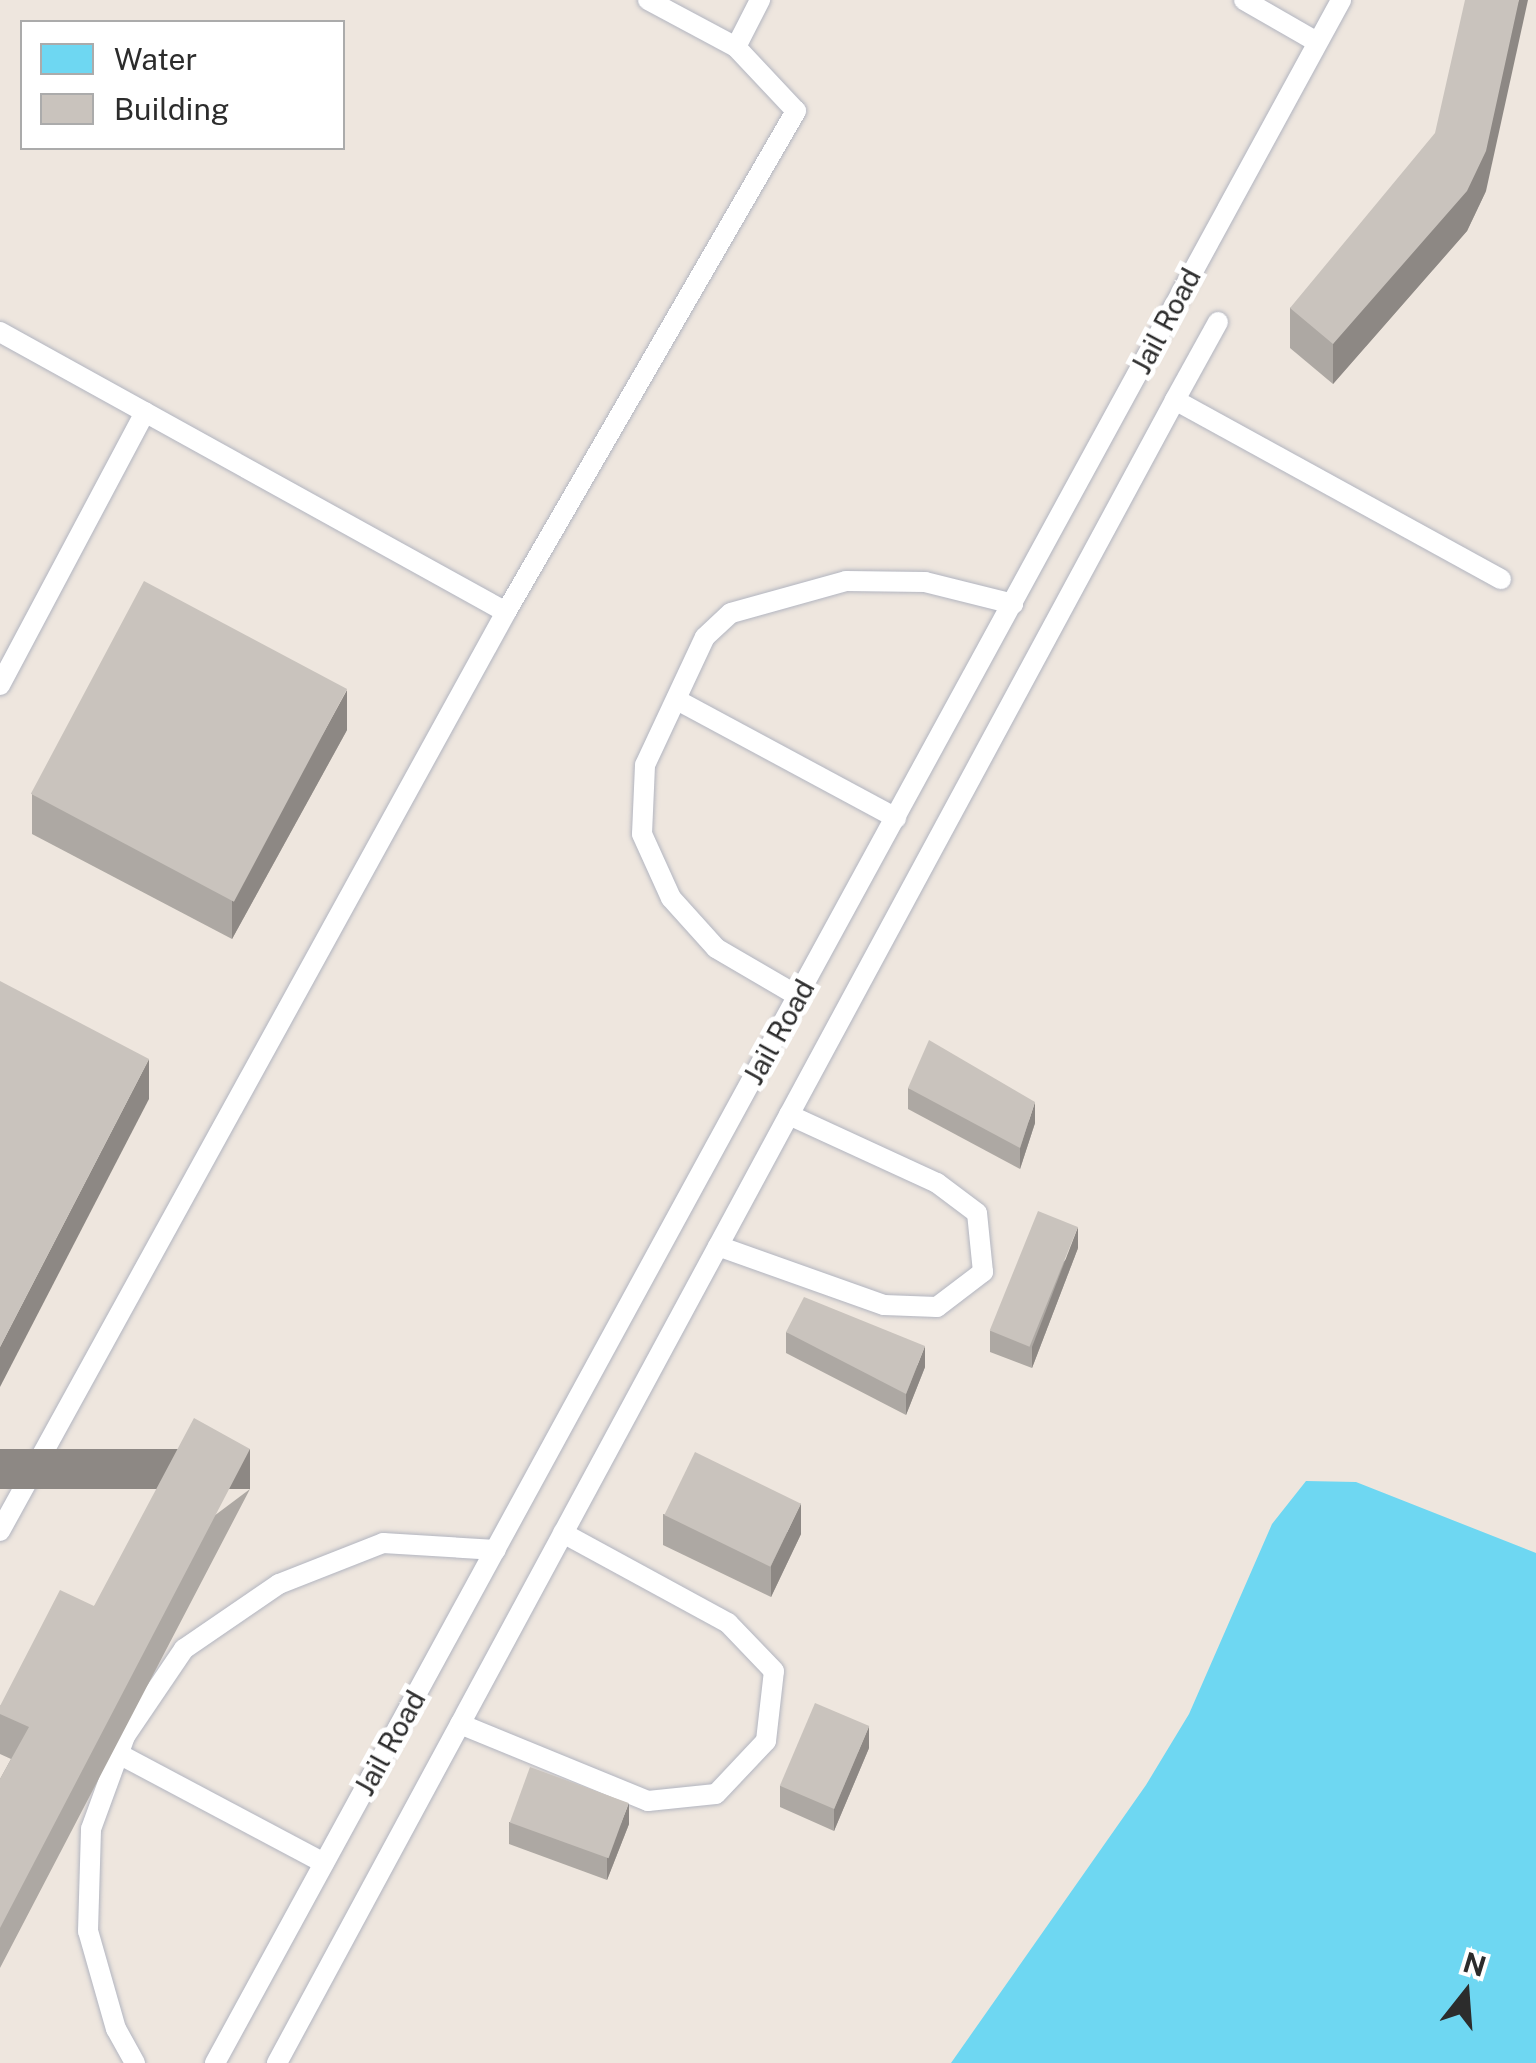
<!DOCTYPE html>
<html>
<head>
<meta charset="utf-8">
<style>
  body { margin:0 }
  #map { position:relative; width:1536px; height:2063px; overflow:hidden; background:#eee6de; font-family:"Public Sans",sans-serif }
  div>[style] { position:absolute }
  .water>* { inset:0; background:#6ed7f2 }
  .roads { filter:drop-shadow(0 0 2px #b2b5c0) drop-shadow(0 0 2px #b2b5c0) }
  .lane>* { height:20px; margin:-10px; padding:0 10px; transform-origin:10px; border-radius:10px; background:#fff }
  .wall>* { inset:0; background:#ada8a3 }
  .shaded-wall>* { inset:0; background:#8d8884; transform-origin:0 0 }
  .building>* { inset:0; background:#c9c3bd; transform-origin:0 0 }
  span { translate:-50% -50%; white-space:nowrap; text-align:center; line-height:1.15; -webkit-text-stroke:10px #fff; paint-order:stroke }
  .street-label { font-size:28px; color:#2c2c2c }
  .legend { position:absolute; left:20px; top:20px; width:325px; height:130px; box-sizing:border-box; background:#fff; border:2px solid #ababab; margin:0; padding:12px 18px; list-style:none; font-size:30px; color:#2c2c2c }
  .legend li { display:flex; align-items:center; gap:20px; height:50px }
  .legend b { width:50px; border:2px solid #ababab }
  .north { position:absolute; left:1416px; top:1943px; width:100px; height:100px; -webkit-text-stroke:8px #fff; paint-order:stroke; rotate:17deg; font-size:28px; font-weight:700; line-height:40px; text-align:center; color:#2c2c2c }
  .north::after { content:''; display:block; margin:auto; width:35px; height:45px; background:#2c2c2c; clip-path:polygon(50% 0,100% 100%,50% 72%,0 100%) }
</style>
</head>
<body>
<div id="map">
  <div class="water">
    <i style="clip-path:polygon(1306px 1481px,1356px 1482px,1536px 1553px,1536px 2063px,951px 2063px,1146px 1785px,1189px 1714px,1272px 1524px)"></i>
  </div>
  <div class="roads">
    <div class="lane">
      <i style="left:648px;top:0;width:100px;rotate:28.1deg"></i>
      <i style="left:1244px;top:0;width:84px;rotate:29.9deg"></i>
      <i style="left:1218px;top:322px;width:89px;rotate:118.9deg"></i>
      <i style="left:1175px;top:400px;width:372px;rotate:28.8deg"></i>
      <i style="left:0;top:332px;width:578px;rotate:28.96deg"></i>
      <i style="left:0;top:685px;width:309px;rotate:-62deg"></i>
      <i style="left:677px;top:700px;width:249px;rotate:28.3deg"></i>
      <i style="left:798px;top:996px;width:95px;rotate:-149.7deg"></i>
      <i style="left:716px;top:948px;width:67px;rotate:-132deg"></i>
      <i style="left:671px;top:898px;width:70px;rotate:-114.4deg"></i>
      <i style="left:642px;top:834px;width:69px;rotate:-87.5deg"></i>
      <i style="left:645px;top:765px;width:141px;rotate:-64.9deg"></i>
      <i style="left:705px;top:637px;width:35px;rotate:-43deg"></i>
      <i style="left:731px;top:613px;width:119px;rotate:-15.5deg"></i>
      <i style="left:846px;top:581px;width:79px;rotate:0.7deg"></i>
      <i style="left:925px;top:582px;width:91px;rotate:14deg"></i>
      <i style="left:718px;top:1246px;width:176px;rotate:19.6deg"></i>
      <i style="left:884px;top:1305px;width:53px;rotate:2.2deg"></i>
      <i style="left:937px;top:1307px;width:58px;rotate:-37.3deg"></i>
      <i style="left:983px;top:1272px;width:59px;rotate:-95.8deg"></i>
      <i style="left:977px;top:1213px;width:50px;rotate:-143.1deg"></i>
      <i style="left:937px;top:1183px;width:163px;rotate:-155.3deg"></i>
      <i style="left:0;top:1531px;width:1049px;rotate:-61.16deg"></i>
      <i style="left:506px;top:612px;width:579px;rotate:-59.94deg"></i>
      <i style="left:796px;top:111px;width:88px;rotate:-133.2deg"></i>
      <i style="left:736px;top:47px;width:53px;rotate:-62.9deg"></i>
      <i style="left:460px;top:1724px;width:203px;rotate:22.3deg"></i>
      <i style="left:648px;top:1801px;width:68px;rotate:-5.9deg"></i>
      <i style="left:716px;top:1794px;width:73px;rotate:-46.7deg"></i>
      <i style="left:766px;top:1741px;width:70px;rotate:-83.5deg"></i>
      <i style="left:774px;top:1671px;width:66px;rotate:-133.8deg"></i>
      <i style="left:728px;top:1623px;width:188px;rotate:-151.4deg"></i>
      <i style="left:119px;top:1754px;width:232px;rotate:28deg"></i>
      <i style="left:135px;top:2063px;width:39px;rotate:-119deg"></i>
      <i style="left:116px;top:2029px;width:102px;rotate:-105.9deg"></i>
      <i style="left:88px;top:1931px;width:102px;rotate:-88.3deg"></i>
      <i style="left:91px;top:1829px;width:99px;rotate:-69.9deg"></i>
      <i style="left:125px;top:1736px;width:105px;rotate:-55.9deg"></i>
      <i style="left:184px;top:1649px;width:115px;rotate:-34.4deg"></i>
      <i style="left:279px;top:1584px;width:112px;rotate:-21.5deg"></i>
      <i style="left:383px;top:1543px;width:113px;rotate:3.5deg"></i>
      <i style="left:215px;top:2063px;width:2350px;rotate:-61.37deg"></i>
      <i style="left:277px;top:2063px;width:1890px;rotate:-61.63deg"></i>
    </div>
  </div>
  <div class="wall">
    <i style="clip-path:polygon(1486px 191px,1467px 231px,1333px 384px,1290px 348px,1290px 308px)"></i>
    <i style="clip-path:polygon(347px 730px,232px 939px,32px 834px,32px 794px)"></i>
    <i style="clip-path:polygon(908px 1088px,1035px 1123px,1020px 1169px,908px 1109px)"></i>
    <i style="clip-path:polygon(1078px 1248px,1032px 1368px,990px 1352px,990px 1331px)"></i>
    <i style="clip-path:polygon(786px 1332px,925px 1367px,906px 1415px,786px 1353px)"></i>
    <i style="clip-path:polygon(250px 1489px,0 1968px,0 1779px,11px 1759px,0 1754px,0 1706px,94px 1606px)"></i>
    <i style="clip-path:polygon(663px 1514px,801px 1534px,771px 1597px,663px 1545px)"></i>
    <i style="clip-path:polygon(869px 1748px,834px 1831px,780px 1807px,780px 1786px)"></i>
    <i style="clip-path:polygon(509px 1822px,629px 1824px,607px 1880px,509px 1844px)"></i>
  </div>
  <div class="shaded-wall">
    <i style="clip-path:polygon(1519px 0,1528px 0,1486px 191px,1467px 231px,1333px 384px,1333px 344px)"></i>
    <i style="clip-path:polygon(347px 690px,347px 730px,232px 939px,232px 899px)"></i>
    <i style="clip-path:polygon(149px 1059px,149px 1099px,0 1387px,0 1347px)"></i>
    <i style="clip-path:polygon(1035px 1102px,1035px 1123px,1020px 1169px,1020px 1148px)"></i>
    <i style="clip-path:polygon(1078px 1227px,1078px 1248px,1032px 1368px,1032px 1347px)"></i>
    <i style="clip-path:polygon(925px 1346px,925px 1367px,906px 1415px,906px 1394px)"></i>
    <i style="left:250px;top:1449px;width:40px;height:540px;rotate:90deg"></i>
    <i style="clip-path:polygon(801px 1503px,801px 1534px,771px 1597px,771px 1566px)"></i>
    <i style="clip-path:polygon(869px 1726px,869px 1748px,834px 1831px,834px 1809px)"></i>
    <i style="clip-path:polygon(629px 1803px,629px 1824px,607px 1880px,607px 1858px)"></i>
  </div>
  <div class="building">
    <i style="clip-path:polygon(1465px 0,1519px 0,1486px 151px,1467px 191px,1333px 344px,1290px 308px,1435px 133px)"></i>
    <i style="left:144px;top:581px;width:230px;height:241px;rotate:28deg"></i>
    <i style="clip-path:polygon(0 981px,149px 1059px,0 1347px)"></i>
    <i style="clip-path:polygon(929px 1040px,1035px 1102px,1020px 1148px,908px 1088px)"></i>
    <i style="left:1038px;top:1211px;width:43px;height:129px;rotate:22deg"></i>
    <i style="clip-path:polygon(804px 1297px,925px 1346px,906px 1394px,786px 1332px)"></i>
    <i style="clip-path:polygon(194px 1418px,250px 1449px,0 1928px,0 1779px,29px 1727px,0 1714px,0 1706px,60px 1590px,94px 1606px)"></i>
    <i style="left:695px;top:1452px;width:118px;height:70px;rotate:26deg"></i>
    <i style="left:815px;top:1703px;width:59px;height:90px;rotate:23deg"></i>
    <i style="left:530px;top:1767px;width:105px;height:59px;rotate:20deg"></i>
  </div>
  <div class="street-label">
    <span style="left:1166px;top:321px;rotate:-62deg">Jail Road</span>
    <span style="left:779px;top:1032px;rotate:-61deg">Jail Road</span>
    <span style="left:390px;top:1743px;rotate:-61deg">Jail Road</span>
  </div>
  <ul class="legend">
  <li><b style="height:28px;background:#6ed7f2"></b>Water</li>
  <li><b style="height:28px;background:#c9c3bd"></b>Building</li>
  </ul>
  <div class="north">N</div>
</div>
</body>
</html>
